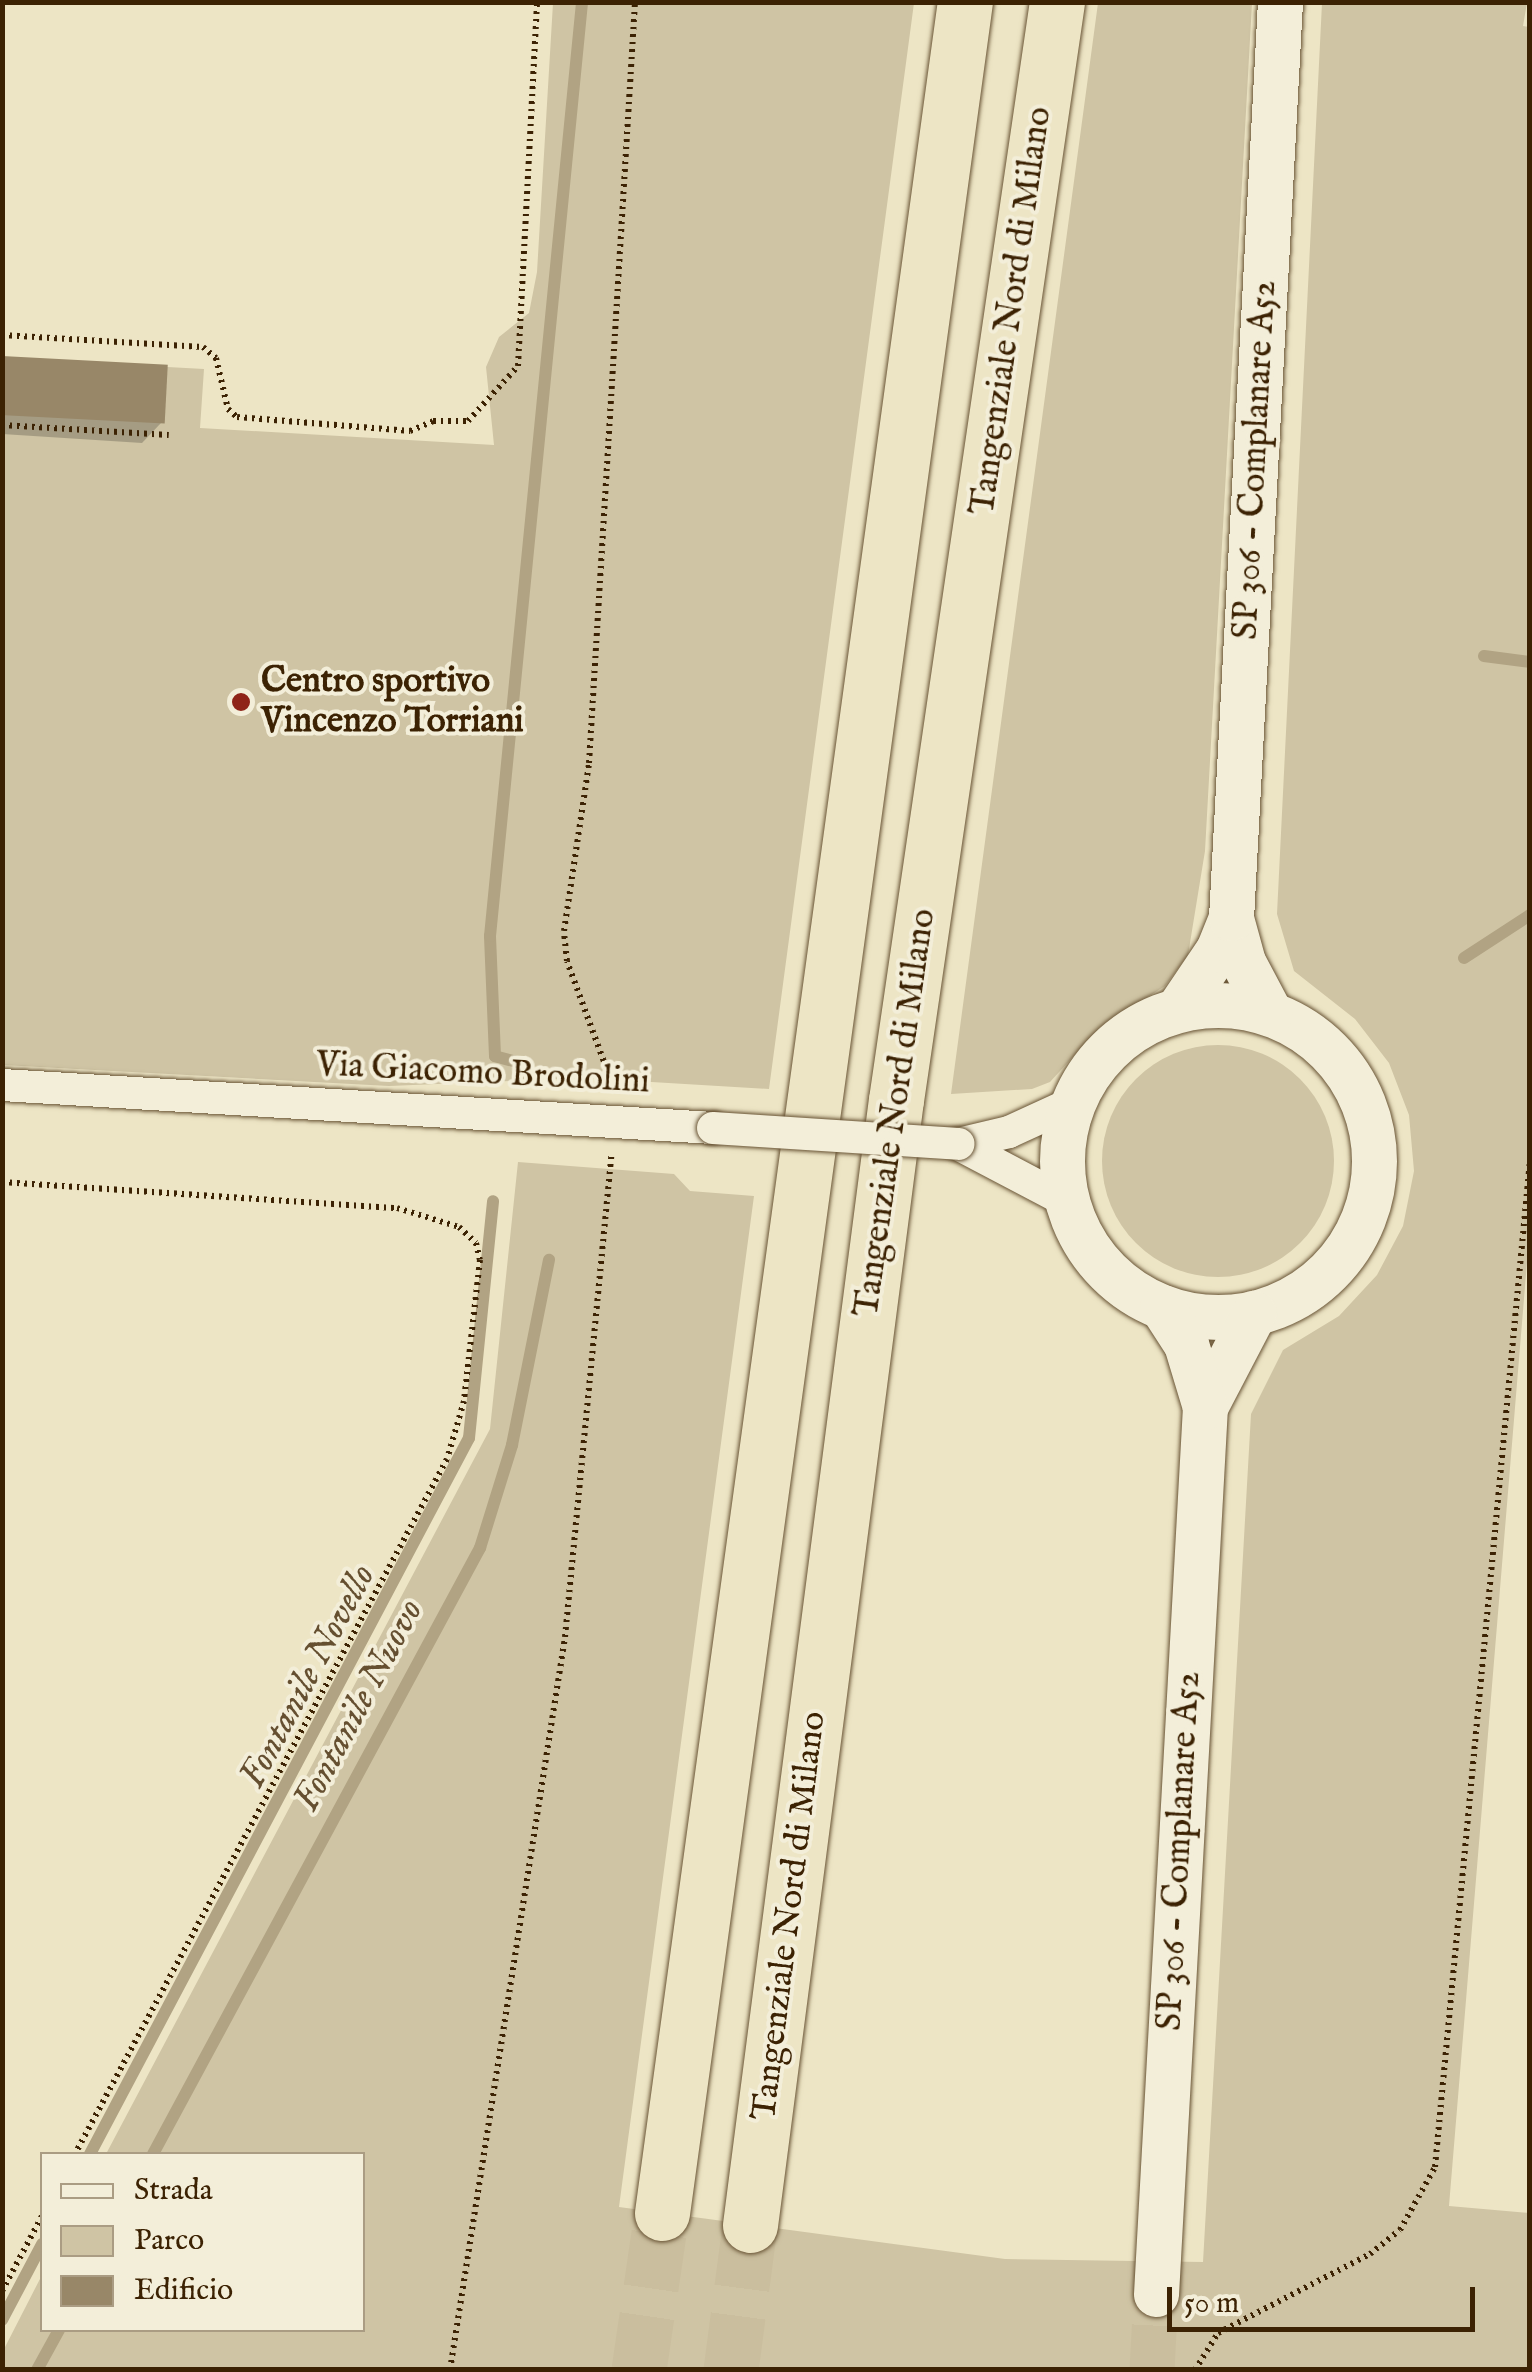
<!DOCTYPE html>
<html>
<head>
<meta charset="utf-8">
<style>
  body { margin:0 }
  #map { position:relative; width:1532px; height:2372px; overflow:hidden; background:#ede5c5; font-family:"IM FELL English",serif }
  div>[style] { position:absolute }
  .green>* { inset:0; background:#cfc4a4 }
  .round { border-radius:50% }
  .shadow>* { inset:0; background:#0003 }
  .stream>* { height:12px; margin:-6px; padding:0 6px; transform-origin:6px; border-radius:6px; background:#b1a383 }
  .building>* { inset:0; background:#988768; transform-origin:0 0 }
  .secondary-tunnel>* { height:45px; margin-top:-22.5px; transform-origin:0; background:repeating-linear-gradient(90deg,#cabe9e 0 45px,transparent 0 67px) }
  .motorway-tunnel>* { height:55px; margin-top:-27.5px; transform-origin:0; background:repeating-linear-gradient(90deg,#cabe9e 0 55px,transparent 0 83px) }
  .path>* { height:6px; margin-top:-3px; transform-origin:0; background:repeating-linear-gradient(90deg,#3c2203 0 2.5px,transparent 0 7.5px) }
  .roads { filter:drop-shadow(0 0 2px #685334) drop-shadow(0 0 2px #685334) }
  .minor>* { height:32px; margin:-16px; padding:0 16px; transform-origin:16px; border-radius:16px; background:#f3eed9 }
  .secondary>* { height:45px; margin:-22.5px; padding:0 22.5px; transform-origin:22.5px; border-radius:22.5px; background:#f3eed9 }
  .secondary>.ring { margin:-22.5px; padding:0; box-sizing:content-box; background:none; border:45px solid #f3eed9; border-radius:50% }
  .motorway>* { height:55px; margin:-27.5px; padding:0 27.5px; transform-origin:27.5px; border-radius:27.5px; background:#ede5c5 }
  .bridges { filter:drop-shadow(0 0 2px #685334) drop-shadow(0 0 2px #685334) }
  .minor-bridge>* { height:32px; margin:-16px; padding:0 16px; transform-origin:16px; border-radius:16px; background:#f3eed9 }
  .dots>* { width:28px; height:28px; translate:-50% -50%; box-sizing:border-box; border:5px solid #f3eed9; border-radius:50% }
  span { translate:-50% -50%; white-space:nowrap; text-align:center; line-height:1.15; -webkit-text-stroke:8px #f3eed9; paint-order:stroke }
  .street-label { font-size:35px; color:#3c2203 }
  .poi-label { font-size:35px; color:#3c2203; font-weight:700 }
  .left { translate:0 -50%; text-align:left }
  .water-label { font-size:38px; color:#654f30; font-style:italic }
  .frame { position:absolute; inset:0; border:5px solid #3c2203; pointer-events:none }
  .legend { position:absolute; left:40px; top:2152px; width:325px; height:180px; box-sizing:border-box; background:#f3eed9; border:2px solid #aa9c83; margin:0; padding:12px 18px; list-style:none; font-size:30px; color:#3c2203 }
  .legend li { display:flex; align-items:center; gap:20px; height:50px }
  .legend b { width:50px; border:2px solid #aa9c83 }
  .scale { position:absolute; left:1167px; top:2287px; width:308px; height:45px; box-sizing:border-box; border:5px solid #3c2203; border-top:0; padding-left:12px; font-size:30px; line-height:35px; white-space:nowrap; color:#3c2203; -webkit-text-stroke:8px #f3eed9; paint-order:stroke }
</style>
</head>
<body>
<div id="map">
  <div class="green">
    <i style="clip-path:polygon(553px 3px,914px 3px,769px 1089px,585px 1078px,389px 1086px,3px 1065px,3px 358px,204px 369px,200px 428px,494px 445px,486px 367px,499px 337px,529px 313px,537px 272px)"></i>
    <i style="clip-path:polygon(1098px 3px,1252px 3px,1205px 851px,1188px 955px,1165px 986px,1100px 1027px,1050px 1082px,1032px 1089px,951px 1094px)"></i>
    <i style="clip-path:polygon(1322px 3px,1527px 3px,1523px 26px,1530px 27px,1530px 1226px,1449px 2206px,1529px 2213px,1529px 2369px,3px 2370px,3px 2351px,42px 2275px,42px 2330px,362px 2330px,362px 2154px,106px 2154px,490px 1429px,518px 1162px,674px 1174px,690px 1191px,754px 1196px,619px 2207px,1005px 2259px,1203px 2262px,1251px 1414px,1283px 1350px,1339px 1316px,1377px 1275px,1403px 1226px,1414px 1171px,1409px 1115px,1389px 1063px,1355px 1019px,1294px 971px,1277px 914px)"></i>
    <i class="round" style="left:1102px;top:1045px;width:232px;height:232px"></i>
  </div>
  <div class="shadow">
    <i style="clip-path:polygon(2px 359px,161px 423px,142px 443px,2px 434px)"></i>
  </div>
  <div class="stream">
    <i style="left:1484px;top:656px;width:46px;rotate:7.4deg"></i>
    <i style="left:1464px;top:958px;width:79px;rotate:-33.1deg"></i>
    <i style="left:525px;top:1076px;width:11px;rotate:-75deg"></i>
    <i style="left:528px;top:1065px;width:34px;rotate:-165deg"></i>
    <i style="left:495px;top:1056px;width:120px;rotate:-92.4deg"></i>
    <i style="left:490px;top:936px;width:939px;rotate:-84.37deg"></i>
    <i style="left:90px;top:2154px;width:810px;rotate:-62.11deg"></i>
    <i style="left:469px;top:1438px;width:238px;rotate:-84.2deg"></i>
    <i style="left:153px;top:2154px;width:689px;rotate:-61.65deg"></i>
    <i style="left:480px;top:1548px;width:108px;rotate:-72.7deg"></i>
    <i style="left:512px;top:1445px;width:189px;rotate:-78.7deg"></i>
    <i style="left:2px;top:2320px;width:86px;rotate:-62.2deg"></i>
    <i style="left:37px;top:2370px;width:46px;rotate:-61.2deg"></i>
  </div>
  <div class="building">
    <i style="left:2px;top:356px;width:166px;height:59px;rotate:3deg"></i>
  </div>
  <div class="secondary-tunnel">
    <i style="left:1152px;top:2370px;width:76px;rotate:-87deg"></i>
  </div>
  <div class="motorway-tunnel">
    <i style="left:639px;top:2370px;width:159px;rotate:-81.7deg"></i>
    <i style="left:731px;top:2370px;width:146px;rotate:-82.5deg"></i>
  </div>
  <div class="path">
    <i style="left:2px;top:335px;width:201px;rotate:3.4deg"></i>
    <i style="left:203px;top:347px;width:17px;rotate:40deg"></i>
    <i style="left:216px;top:358px;width:52px;rotate:76.8deg"></i>
    <i style="left:228px;top:409px;width:12px;rotate:42deg"></i>
    <i style="left:237px;top:417px;width:174px;rotate:4.6deg"></i>
    <i style="left:410px;top:431px;width:25px;rotate:-23deg"></i>
    <i style="left:433px;top:421px;width:35px"></i>
    <i style="left:468px;top:421px;width:74px;rotate:-47.7deg"></i>
    <i style="left:518px;top:366px;width:364px;rotate:-87deg"></i>
    <i style="left:2px;top:425px;width:167px;rotate:3.4deg"></i>
    <i style="left:614px;top:1089px;width:136px;rotate:-110.2deg"></i>
    <i style="left:567px;top:961px;width:30px;rotate:-96deg"></i>
    <i style="left:564px;top:931px;width:170px;rotate:-81.5deg"></i>
    <i style="left:589px;top:763px;width:762px;rotate:-86.54deg"></i>
    <i style="left:2px;top:1182px;width:396px;rotate:3.8deg"></i>
    <i style="left:397px;top:1208px;width:65px;rotate:17deg"></i>
    <i style="left:459px;top:1227px;width:23px;rotate:43deg"></i>
    <i style="left:476px;top:1243px;width:17px;rotate:77deg"></i>
    <i style="left:480px;top:1260px;width:142px;rotate:96.5deg"></i>
    <i style="left:464px;top:1401px;width:60px;rotate:106.3deg"></i>
    <i style="left:447px;top:1459px;width:788px;rotate:118.16deg"></i>
    <i style="left:2px;top:2291px;width:85px;rotate:-61.9deg"></i>
    <i style="left:450px;top:2370px;width:742px;rotate:-81.08deg"></i>
    <i style="left:565px;top:1637px;width:483px;rotate:-84.5deg"></i>
    <i style="left:1195px;top:2370px;width:44px;rotate:-58.1deg"></i>
    <i style="left:1218px;top:2333px;width:171px;rotate:-27.5deg"></i>
    <i style="left:1370px;top:2254px;width:38px;rotate:-39deg"></i>
    <i style="left:1400px;top:2230px;width:72px;rotate:-60.9deg"></i>
    <i style="left:1435px;top:2167px;width:1010px;rotate:-84.61deg"></i>
  </div>
  <div class="roads">
    <div class="minor">
      <i style="left:2px;top:1085px;width:712px;rotate:3.46deg"></i>
      <i style="left:958px;top:1144px;width:122px;rotate:27.8deg"></i>
      <i style="left:958px;top:1144px;width:52px;rotate:-13.2deg"></i>
      <i style="left:1009px;top:1132px;width:69px;rotate:-24.7deg"></i>
    </div>
    <div class="secondary">
      <i class="ring" style="left:1062px;top:1005px;width:267px;height:267px"></i>
      <i style="left:1178px;top:1009px;width:71px;rotate:-55.9deg"></i>
      <i style="left:1218px;top:950px;width:35px;rotate:-68deg"></i>
      <i style="left:1270px;top:1013px;width:58px;rotate:-117.9deg"></i>
      <i style="left:1243px;top:962px;width:46px;rotate:-105.3deg"></i>
      <i style="left:1231px;top:918px;width:917px;rotate:-86.94deg"></i>
      <i style="left:1205px;top:1407px;width:106px;rotate:-62.5deg"></i>
      <i style="left:1156px;top:2294px;width:888px;rotate:-86.84deg"></i>
      <i style="left:1205px;top:1407px;width:66px;rotate:-106.8deg"></i>
      <i style="left:1186px;top:1344px;width:44px;rotate:-123deg"></i>
    </div>
    <div class="motorway">
      <i style="left:662px;top:2213px;width:2232px;rotate:-82.2deg"></i>
      <i style="left:750px;top:2225px;width:1134px;rotate:-82.61deg"></i>
      <i style="left:896px;top:1100px;width:1110px;rotate:-81.66deg"></i>
    </div>
  </div>
  <div class="bridges">
    <div class="minor-bridge">
      <i style="left:713px;top:1128px;width:246px;rotate:3.7deg"></i>
    </div>
  </div>
  <div class="dots">
    <i style="left:241px;top:702px;background:#8f2418"></i>
  </div>
  <div class="street-label">
    <span style="left:1012px;top:311px;rotate:-82deg">Tangenziale Nord di Milano</span>
    <span style="left:1256px;top:460px;rotate:-87deg">SP 306 - Complanare A52</span>
    <span style="left:483px;top:1074px;rotate:3deg">Via Giacomo Brodolini</span>
    <span style="left:896px;top:1113px;rotate:-82deg">Tangenziale Nord di Milano</span>
    <span style="left:1180px;top:1851px;rotate:-87deg">SP 306 - Complanare A52</span>
    <span style="left:790px;top:1916px;rotate:-83deg">Tangenziale Nord di Milano</span>
  </div>
  <div class="poi-label">
    <span class="left" style="left:261px;top:702px">Centro sportivo<br>Vincenzo Torriani</span>
  </div>
  <div class="water-label">
    <span style="left:309px;top:1677px;rotate:-62deg">Fontanile Novello</span>
    <span style="left:360px;top:1706px;rotate:-62deg">Fontanile Nuovo</span>
  </div>
  <div class="frame"></div>
  <ul class="legend">
  <li><b style="height:12px;background:#f3eed9"></b>Strada</li>
  <li><b style="height:28px;background:#cfc4a4"></b>Parco</li>
  <li><b style="height:28px;background:#988768"></b>Edificio</li>
  </ul>
  <div class="scale">50 m</div>
</div>
</body>
</html>
